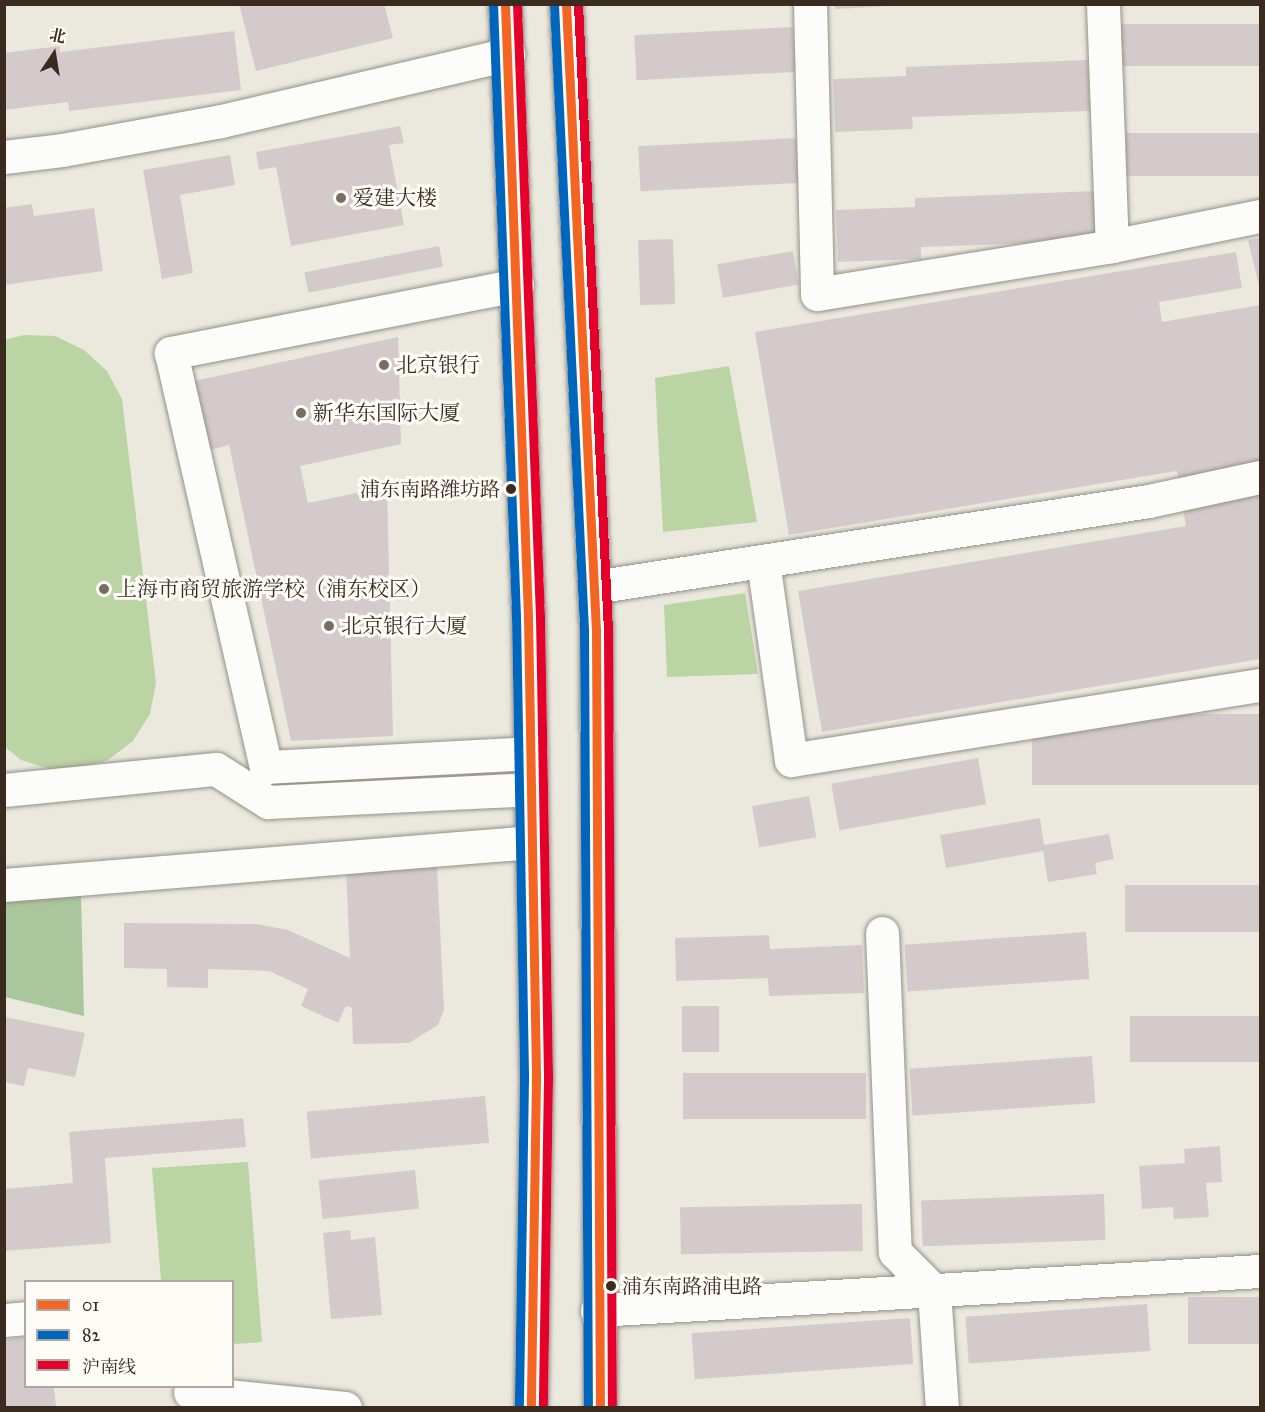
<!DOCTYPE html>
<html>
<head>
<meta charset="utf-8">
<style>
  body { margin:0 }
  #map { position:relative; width:1265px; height:1412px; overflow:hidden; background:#ebe9de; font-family:"IM FELL Great Primer","Noto Serif SC",serif }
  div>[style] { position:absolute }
  .green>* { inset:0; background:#bad4a4 }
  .forest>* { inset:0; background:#aac69c }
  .building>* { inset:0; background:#d5cacb; transform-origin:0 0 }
  .roads { filter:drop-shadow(0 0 2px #949089) drop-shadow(0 0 2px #949089) }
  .minor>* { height:33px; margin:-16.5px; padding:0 16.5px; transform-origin:16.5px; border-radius:16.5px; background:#fcfcfa }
  .major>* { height:33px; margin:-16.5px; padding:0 16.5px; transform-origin:16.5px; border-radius:16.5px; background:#fcfcfa }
  .bus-1>* { height:9px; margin:-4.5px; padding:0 4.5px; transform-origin:4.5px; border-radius:4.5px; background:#f26522 }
  .bus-2>* { height:9px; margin:-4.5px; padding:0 4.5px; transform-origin:4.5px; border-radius:4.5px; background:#0065bd }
  .bus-3>* { height:9px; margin:-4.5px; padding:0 4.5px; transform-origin:4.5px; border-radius:4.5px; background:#e4002b }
  .dots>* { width:16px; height:16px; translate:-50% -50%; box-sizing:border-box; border:3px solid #fdfcf7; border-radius:50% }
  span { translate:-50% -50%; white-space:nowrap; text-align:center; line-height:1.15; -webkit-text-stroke:6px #fdfcf7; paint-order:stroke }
  .bus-label { font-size:20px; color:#3b2a1e }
  .right { translate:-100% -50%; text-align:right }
  .left { translate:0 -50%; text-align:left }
  .poi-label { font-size:21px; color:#3b2a1e }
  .frame { position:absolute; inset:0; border:6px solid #3b2a1e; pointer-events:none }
  .legend { position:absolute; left:24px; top:1280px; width:210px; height:108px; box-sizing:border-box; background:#fdfcf7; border:2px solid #afa8a0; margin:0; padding:8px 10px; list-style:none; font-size:18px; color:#3b2a1e }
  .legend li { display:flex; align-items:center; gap:12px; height:30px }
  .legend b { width:30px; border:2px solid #afa8a0 }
  .north { position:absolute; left:24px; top:24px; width:60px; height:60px; -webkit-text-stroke:4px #fdfcf7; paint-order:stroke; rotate:12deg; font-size:16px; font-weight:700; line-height:24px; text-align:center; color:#3b2a1e }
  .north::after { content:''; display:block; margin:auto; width:21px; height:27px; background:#3b2a1e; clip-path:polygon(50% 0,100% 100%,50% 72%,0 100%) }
</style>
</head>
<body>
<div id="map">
  <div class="green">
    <i style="clip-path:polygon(24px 335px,55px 336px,84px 350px,107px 371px,122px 399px,156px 683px,150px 714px,133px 741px,108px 760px,78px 770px,49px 769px,21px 760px,5px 747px,4px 340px)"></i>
    <i style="clip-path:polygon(729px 366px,757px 522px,663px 532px,655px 378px)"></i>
    <i style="clip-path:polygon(745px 593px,758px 674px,667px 677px,664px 605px)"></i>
    <i style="clip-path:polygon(248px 1162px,262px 1342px,233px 1344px,232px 1282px,161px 1281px,152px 1168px)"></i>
  </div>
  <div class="forest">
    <i style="clip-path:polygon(81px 895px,84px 1016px,5px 997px,5px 901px)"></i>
  </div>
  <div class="building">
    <i style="clip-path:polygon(239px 4px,384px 4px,393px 38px,256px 71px)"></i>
    <i style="clip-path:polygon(835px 4px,889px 4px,889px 6px,835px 9px)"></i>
    <i style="left:1260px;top:24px;width:42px;height:139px;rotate:90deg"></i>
    <i style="left:793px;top:27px;width:45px;height:159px;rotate:87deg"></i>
    <i style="clip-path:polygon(234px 31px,241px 90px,69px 111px,68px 102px,4px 110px,4px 53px,60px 46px,60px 52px)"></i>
    <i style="clip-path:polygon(1088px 60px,1090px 111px,912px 117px,913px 129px,835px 132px,833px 79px,906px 76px,906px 67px)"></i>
    <i style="clip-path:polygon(400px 126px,404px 143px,389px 145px,404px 225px,291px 246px,276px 167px,259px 170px,256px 152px)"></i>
    <i style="left:1260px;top:133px;width:43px;height:134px;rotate:90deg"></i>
    <i style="left:796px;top:138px;width:45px;height:158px;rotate:87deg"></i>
    <i style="clip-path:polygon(230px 155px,235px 185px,180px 195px,193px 273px,162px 279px,143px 170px)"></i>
    <i style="clip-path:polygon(1097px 191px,1099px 241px,921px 247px,921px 259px,838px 262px,836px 210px,915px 207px,915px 198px)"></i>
    <i style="clip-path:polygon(32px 204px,34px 216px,94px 208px,103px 271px,4px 285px,4px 208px)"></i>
    <i style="clip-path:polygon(1260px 238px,1260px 290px,1248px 240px)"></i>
    <i style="left:673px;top:239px;width:65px;height:35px;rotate:88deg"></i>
    <i style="left:439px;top:246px;width:21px;height:137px;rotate:79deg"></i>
    <i style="left:793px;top:251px;width:34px;height:77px;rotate:80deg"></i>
    <i style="clip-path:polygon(1236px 252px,1242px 288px,1159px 302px,1162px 322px,1260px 305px,1260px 659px,822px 732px,798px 591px,1186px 526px,1177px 471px,789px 535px,755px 332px)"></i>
    <i style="clip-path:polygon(398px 337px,401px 444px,300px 466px,308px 503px,387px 487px,393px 736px,291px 741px,229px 445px,210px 450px,194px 381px)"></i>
    <i style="left:1260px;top:714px;width:71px;height:228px;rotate:90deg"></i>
    <i style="left:978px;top:758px;width:47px;height:149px;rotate:80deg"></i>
    <i style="left:809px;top:796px;width:42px;height:58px;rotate:80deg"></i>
    <i style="clip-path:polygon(1040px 818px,1044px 845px,1109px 834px,1114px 859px,1095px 863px,1097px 874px,1048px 882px,1043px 851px,946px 868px,940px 835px)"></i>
    <i style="clip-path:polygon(437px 865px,444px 1010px,438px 1025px,409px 1043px,353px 1044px,352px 1008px,346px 1006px,338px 1023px,301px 1006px,308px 989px,269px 971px,208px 969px,208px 988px,167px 987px,167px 969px,124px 968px,124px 923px,257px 924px,288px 930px,350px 958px,346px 869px)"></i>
    <i style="left:1260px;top:885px;width:47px;height:135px;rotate:90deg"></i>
    <i style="left:1086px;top:932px;width:47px;height:182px;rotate:86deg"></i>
    <i style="clip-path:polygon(769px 935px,770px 949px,862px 945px,864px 993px,769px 996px,768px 978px,676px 981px,675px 938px)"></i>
    <i style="left:682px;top:1006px;width:37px;height:46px"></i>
    <i style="left:1260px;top:1016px;width:46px;height:130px;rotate:90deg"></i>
    <i style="clip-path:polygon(4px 1017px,85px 1033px,75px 1077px,28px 1068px,24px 1086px,4px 1082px)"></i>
    <i style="left:1092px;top:1056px;width:47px;height:183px;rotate:86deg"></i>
    <i style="left:866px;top:1073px;width:46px;height:183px;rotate:90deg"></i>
    <i style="left:485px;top:1096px;width:47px;height:179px;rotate:85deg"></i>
    <i style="clip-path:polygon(243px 1118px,246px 1147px,105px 1158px,111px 1243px,4px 1251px,4px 1189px,73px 1183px,69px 1132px)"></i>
    <i style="clip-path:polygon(1220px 1146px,1222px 1182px,1206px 1183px,1209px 1217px,1174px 1219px,1173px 1207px,1142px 1209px,1139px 1166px,1185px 1163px,1184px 1149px)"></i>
    <i style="left:415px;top:1170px;width:39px;height:97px;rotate:84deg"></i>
    <i style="left:1104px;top:1194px;width:46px;height:183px;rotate:88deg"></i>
    <i style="left:862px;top:1204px;width:47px;height:182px;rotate:89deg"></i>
    <i style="clip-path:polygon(350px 1230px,351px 1240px,375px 1237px,382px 1315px,331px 1319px,323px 1233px)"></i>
    <i style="left:1260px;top:1297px;width:47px;height:72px;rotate:90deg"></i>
    <i style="left:1147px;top:1304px;width:47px;height:182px;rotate:86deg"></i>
    <i style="left:910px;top:1318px;width:46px;height:219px;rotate:86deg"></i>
    <i style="clip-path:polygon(26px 1337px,26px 1386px,58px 1386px,54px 1388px,56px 1406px,4px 1408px,4px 1340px)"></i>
  </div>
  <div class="roads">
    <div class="minor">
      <i style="left:810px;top:4px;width:290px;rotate:88.6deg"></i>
      <i style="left:817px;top:294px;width:299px;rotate:-9.2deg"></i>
      <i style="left:1112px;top:246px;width:151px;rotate:-11.5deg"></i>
      <i style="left:1103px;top:4px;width:242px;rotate:87.9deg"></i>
      <i style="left:4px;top:157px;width:58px;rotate:-6.9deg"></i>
      <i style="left:62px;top:150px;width:162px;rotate:-10.3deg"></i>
      <i style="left:221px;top:121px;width:295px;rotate:-13.1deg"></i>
      <i style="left:517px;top:285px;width:353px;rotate:168.9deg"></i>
      <i style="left:171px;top:353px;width:425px;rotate:77.1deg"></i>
      <i style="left:266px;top:767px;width:265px;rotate:-3deg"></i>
      <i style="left:763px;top:561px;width:201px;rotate:82deg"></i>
      <i style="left:791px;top:760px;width:475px;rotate:-9.1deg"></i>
      <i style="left:594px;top:587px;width:562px;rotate:-8.81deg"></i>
      <i style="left:1149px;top:501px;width:114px;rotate:-12.2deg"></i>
      <i style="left:4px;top:790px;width:213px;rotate:-5.7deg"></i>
      <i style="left:216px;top:769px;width:62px;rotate:32.4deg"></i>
      <i style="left:268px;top:802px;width:263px;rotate:-2.8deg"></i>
      <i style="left:4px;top:885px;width:530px;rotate:-4.66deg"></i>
      <i style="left:882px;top:933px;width:319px;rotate:87.7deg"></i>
      <i style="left:895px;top:1252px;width:55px;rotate:45deg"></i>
      <i style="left:934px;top:1291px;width:117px;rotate:86.1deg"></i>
      <i style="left:597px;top:1310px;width:664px;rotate:-3.37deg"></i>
      <i style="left:4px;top:1320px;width:22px;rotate:-5deg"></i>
      <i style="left:190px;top:1392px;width:156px;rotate:5.9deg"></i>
    </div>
    <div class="major">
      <i style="left:505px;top:4px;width:612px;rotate:87.85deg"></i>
      <i style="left:528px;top:616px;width:463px;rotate:89deg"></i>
      <i style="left:536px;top:1079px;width:329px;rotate:90.9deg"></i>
      <i style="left:566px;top:4px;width:627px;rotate:87.26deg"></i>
      <i style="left:596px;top:630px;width:778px;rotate:89.71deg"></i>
    </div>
  </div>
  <div class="bus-1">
    <i style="left:505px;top:4px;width:612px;rotate:87.85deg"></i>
    <i style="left:528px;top:616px;width:463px;rotate:89deg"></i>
    <i style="left:536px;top:1079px;width:329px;rotate:90.9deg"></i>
    <i style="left:566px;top:4px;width:627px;rotate:87.26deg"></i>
    <i style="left:596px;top:630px;width:778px;rotate:89.71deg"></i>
  </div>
  <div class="bus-2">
    <i style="left:493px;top:4px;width:612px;rotate:87.85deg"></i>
    <i style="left:516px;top:616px;width:463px;rotate:89deg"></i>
    <i style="left:524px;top:1079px;width:329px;rotate:90.9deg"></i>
    <i style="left:554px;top:5px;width:626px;rotate:87.25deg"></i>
    <i style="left:584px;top:630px;width:778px;rotate:89.71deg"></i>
  </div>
  <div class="bus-3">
    <i style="left:517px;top:4px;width:612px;rotate:87.85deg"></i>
    <i style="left:540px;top:616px;width:463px;rotate:89deg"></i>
    <i style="left:548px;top:1079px;width:329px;rotate:90.9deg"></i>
    <i style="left:578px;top:4px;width:627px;rotate:87.26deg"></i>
    <i style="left:608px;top:630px;width:778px;rotate:89.71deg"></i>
  </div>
  <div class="dots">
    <i style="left:341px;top:198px;background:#796d61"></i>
    <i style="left:384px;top:365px;background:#796d61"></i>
    <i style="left:301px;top:413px;background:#796d61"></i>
    <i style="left:511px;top:489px;background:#3b2a1e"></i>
    <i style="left:104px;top:589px;background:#796d61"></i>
    <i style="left:329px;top:626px;background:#796d61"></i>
    <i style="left:611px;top:1286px;background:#3b2a1e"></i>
  </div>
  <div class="bus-label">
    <span class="right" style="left:500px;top:489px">浦东南路潍坊路</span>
    <span class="left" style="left:622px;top:1286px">浦东南路浦电路</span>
  </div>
  <div class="poi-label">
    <span class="left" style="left:353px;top:198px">爱建大楼</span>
    <span class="left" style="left:396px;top:365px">北京银行</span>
    <span class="left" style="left:313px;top:413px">新华东国际大厦</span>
    <span class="left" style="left:116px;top:589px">上海市商贸旅游学校（浦东校区）</span>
    <span class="left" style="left:341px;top:626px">北京银行大厦</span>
  </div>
  <div class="frame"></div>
  <ul class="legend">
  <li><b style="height:8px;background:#f26522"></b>01</li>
  <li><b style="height:8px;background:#0065bd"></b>82</li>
  <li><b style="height:8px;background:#e4002b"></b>沪南线</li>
  </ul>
  <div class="north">北</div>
</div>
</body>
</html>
